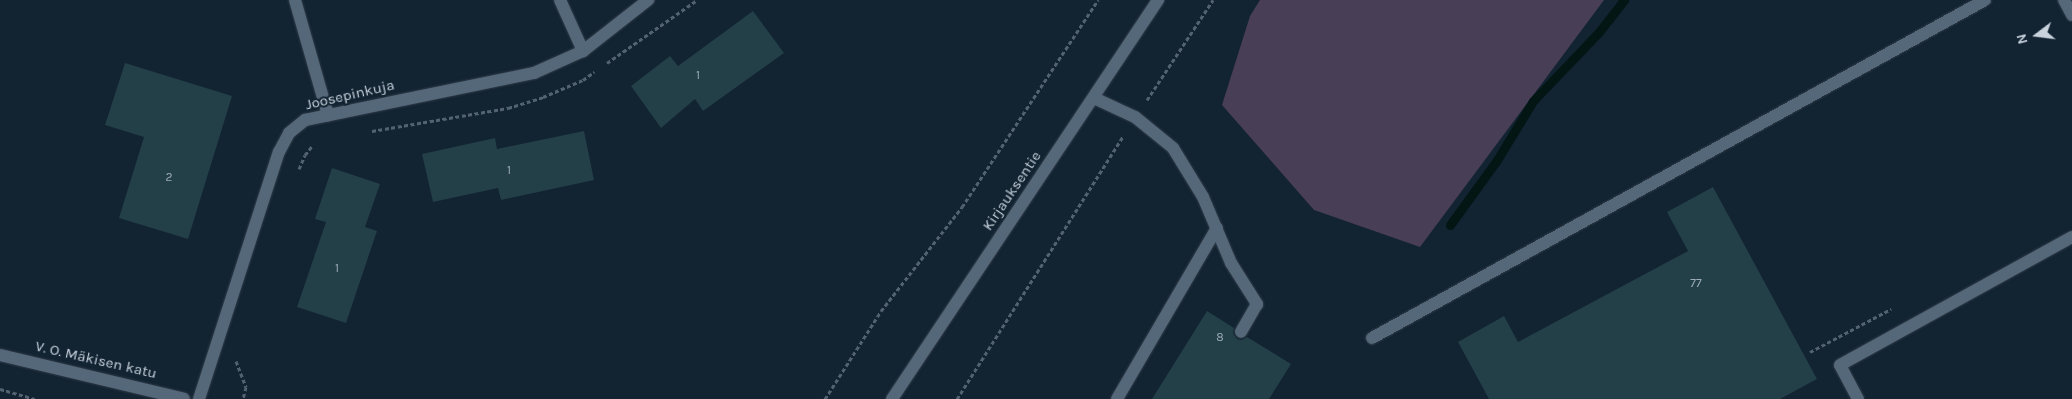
<!DOCTYPE html>
<html>
<head>
<meta charset="utf-8">
<style>
  body { margin:0 }
  #map { position:relative; width:2072px; height:399px; overflow:hidden; background:#122332; font-family:Karla,sans-serif }
  div>[style] { position:absolute }
  .green>* { inset:0; background:#483e55 }
  .stream>* { height:9px; margin:-4.5px; padding:0 4.5px; transform-origin:4.5px; border-radius:4.5px; background:#031614 }
  .building>* { inset:0; background:#233f47 }
  .path>* { height:3px; margin-top:-1.5px; transform-origin:0; background:repeating-linear-gradient(90deg,#536270 0 4px,transparent 0 6.5px) }
  .roads { filter:drop-shadow(0 0 1px #313c48) drop-shadow(0 0 1px #313c48) }
  .lane>* { height:12px; margin:-6px; padding:0 6px; transform-origin:6px; border-radius:6px; background:#55687a }
  .street>* { height:12px; margin:-6px; padding:0 6px; transform-origin:6px; border-radius:6px; background:#55687a }
  .secondary>* { height:12px; margin:-6px; padding:0 6px; transform-origin:6px; border-radius:6px; background:#55687a }
  span { translate:-50% -50%; white-space:nowrap; text-align:center; line-height:1.15; -webkit-text-stroke:4px #122332; paint-order:stroke }
  .number-label { font-size:12px; color:#9faeb8 }
  .number-label span { -webkit-text-stroke-width:0 }
  .street-label { font-size:15px; color:#c8d3dd }
  .north { position:absolute; left:2012px; top:10px; width:50px; height:50px; -webkit-text-stroke:4px #122332; paint-order:stroke; rotate:255deg; font-size:14px; font-weight:700; line-height:20px; text-align:center; color:#c8d3dd }
  .north::after { content:''; display:block; margin:auto; width:18px; height:22px; background:#c8d3dd; clip-path:polygon(50% 0,100% 100%,50% 72%,0 100%) }
</style>
</head>
<body>
<div id="map">
  <div class="green">
    <i style="clip-path:polygon(1260px 0,1604px 0,1420px 247px,1314px 210px,1222px 105px,1250px 16px)"></i>
  </div>
  <div class="stream">
    <i style="left:1450px;top:225px;width:80px;rotate:-54.1deg"></i>
    <i style="left:1497px;top:160px;width:69px;rotate:-58.6deg"></i>
    <i style="left:1533px;top:101px;width:95px;rotate:-46.3deg"></i>
    <i style="left:1599px;top:32px;width:41px;rotate:-52deg"></i>
  </div>
  <div class="building">
    <i style="clip-path:polygon(753px 11px,784px 53px,703px 111px,695px 99px,661px 128px,631px 86px,670px 56px,678px 66px)"></i>
    <i style="clip-path:polygon(125px 63px,232px 96px,188px 239px,119px 218px,144px 137px,105px 125px)"></i>
    <i style="clip-path:polygon(584px 131px,594px 180px,501px 200px,498px 188px,433px 202px,422px 154px,495px 138px,497px 149px)"></i>
    <i style="clip-path:polygon(332px 168px,380px 184px,365px 227px,377px 231px,346px 323px,297px 307px,326px 222px,315px 219px)"></i>
    <i style="clip-path:polygon(1713px 187px,1817px 379px,1780px 399px,1489px 399px,1458px 342px,1504px 316px,1518px 342px,1688px 251px,1667px 212px)"></i>
    <i style="clip-path:polygon(1207px 311px,1234px 328px,1233px 333px,1237px 339px,1242px 340px,1247px 337px,1291px 364px,1269px 399px,1152px 399px)"></i>
  </div>
  <div class="path">
    <i style="left:607px;top:63px;width:110px;rotate:-35deg"></i>
    <i style="left:1147px;top:100px;width:120px;rotate:-56.6deg"></i>
    <i style="left:372px;top:131px;width:138px;rotate:-9.6deg"></i>
    <i style="left:508px;top:108px;width:37px;rotate:-17deg"></i>
    <i style="left:543px;top:97px;width:43px;rotate:-23deg"></i>
    <i style="left:583px;top:80px;width:14px;rotate:-36deg"></i>
    <i style="left:299px;top:169px;width:15px;rotate:-67deg"></i>
    <i style="left:305px;top:155px;width:11px;rotate:-52deg"></i>
    <i style="left:1810px;top:352px;width:92px;rotate:-28deg"></i>
    <i style="left:236px;top:361px;width:28px;rotate:69deg"></i>
    <i style="left:246px;top:387px;width:12px;rotate:104deg"></i>
    <i style="left:0;top:389px;width:37px;rotate:16deg"></i>
    <i style="left:825px;top:399px;width:104px;rotate:-57.5deg"></i>
    <i style="left:881px;top:311px;width:132px;rotate:-52.1deg"></i>
    <i style="left:962px;top:207px;width:248px;rotate:-56.7deg"></i>
    <i style="left:957px;top:399px;width:311px;rotate:-57.7deg"></i>
  </div>
  <div class="roads">
    <div class="lane">
      <i style="left:295px;top:0;width:120px;rotate:74deg"></i>
      <i style="left:560px;top:0;width:56px;rotate:65.7deg"></i>
      <i style="left:1094px;top:98px;width:45px;rotate:24.9deg"></i>
      <i style="left:1135px;top:117px;width:49px;rotate:39.2deg"></i>
      <i style="left:1173px;top:148px;width:57px;rotate:58.5deg"></i>
      <i style="left:1203px;top:197px;width:72px;rotate:67deg"></i>
      <i style="left:1231px;top:263px;width:49px;rotate:57.6deg"></i>
      <i style="left:1257px;top:304px;width:32px;rotate:120deg"></i>
      <i style="left:1372px;top:338px;width:700px;rotate:-28.87deg"></i>
      <i style="left:1117px;top:399px;width:198px;rotate:-59.7deg"></i>
      <i style="left:1858px;top:399px;width:38px;rotate:-118deg"></i>
      <i style="left:1840px;top:365px;width:265px;rotate:-28.9deg"></i>
    </div>
    <div class="street">
      <i style="left:2064px;top:0;width:17px;rotate:62deg"></i>
      <i style="left:0;top:355px;width:189px;rotate:13.4deg"></i>
      <i style="left:199px;top:399px;width:260px;rotate:-72.1deg"></i>
      <i style="left:279px;top:152px;width:21px;rotate:-62deg"></i>
      <i style="left:289px;top:133px;width:21px;rotate:-39deg"></i>
      <i style="left:305px;top:120px;width:234px;rotate:-11.6deg"></i>
      <i style="left:534px;top:73px;width:54px;rotate:-24.2deg"></i>
      <i style="left:583px;top:51px;width:83px;rotate:-38.1deg"></i>
    </div>
    <div class="secondary">
      <i style="left:892px;top:399px;width:480px;rotate:-56.3deg"></i>
    </div>
  </div>
  <div class="number-label">
    <span style="left:698px;top:76px">1</span>
    <span style="left:509px;top:171px">1</span>
    <span style="left:169px;top:178px">2</span>
    <span style="left:337px;top:269px">1</span>
    <span style="left:1696px;top:284px">77</span>
    <span style="left:1220px;top:338px">8</span>
  </div>
  <div class="street-label">
    <span style="left:350px;top:95px;rotate:-13deg">Joosepinkuja</span>
    <span style="left:1012px;top:191px;rotate:-56deg">Kirjauksentie</span>
    <span style="left:96px;top:360px;rotate:13deg">V. O. Mäkisen katu</span>
  </div>
  <div class="north">N</div>
</div>
</body>
</html>
